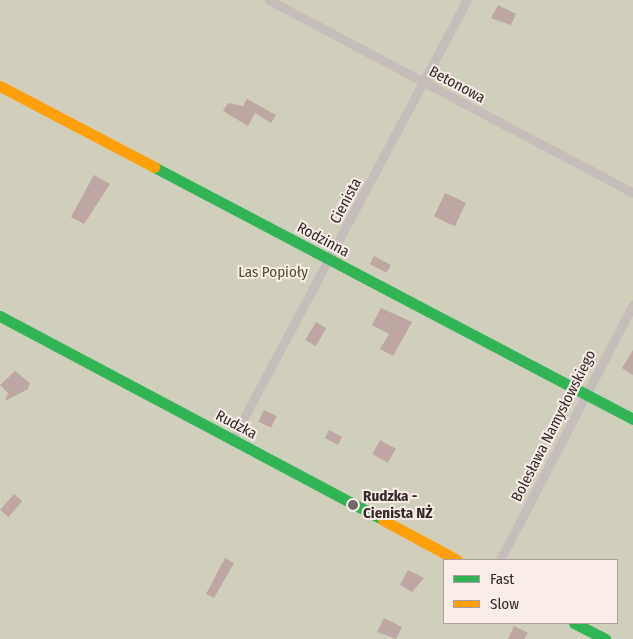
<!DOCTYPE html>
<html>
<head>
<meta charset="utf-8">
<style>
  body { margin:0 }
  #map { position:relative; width:633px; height:639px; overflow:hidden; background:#ebe4e0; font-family:"Fira Sans Condensed",sans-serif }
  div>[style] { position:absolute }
  .green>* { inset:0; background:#d0cfbb }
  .building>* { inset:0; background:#bea6a2; transform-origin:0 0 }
  .street>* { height:9px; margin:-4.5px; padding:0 4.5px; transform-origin:4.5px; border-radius:4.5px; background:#c5bdb9 }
  .fast>* { height:11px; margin:-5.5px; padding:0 5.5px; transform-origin:5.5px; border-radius:5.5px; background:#30b455 }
  .slow>* { height:11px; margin:-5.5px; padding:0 5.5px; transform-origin:5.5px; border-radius:5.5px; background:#ff9f0a }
  .dots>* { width:14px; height:14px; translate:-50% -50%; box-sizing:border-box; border:2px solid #f8ede7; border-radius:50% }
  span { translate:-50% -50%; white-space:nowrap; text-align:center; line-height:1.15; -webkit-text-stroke:4px #f8ede7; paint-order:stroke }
  .street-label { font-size:15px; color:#352928 }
  .park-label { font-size:15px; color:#4a512d }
  .poi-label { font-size:15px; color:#352928; font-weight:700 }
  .left { translate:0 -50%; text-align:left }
  .legend { position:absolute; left:443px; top:559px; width:175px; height:65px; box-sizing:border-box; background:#f8ede7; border:1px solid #aa9f9b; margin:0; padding:6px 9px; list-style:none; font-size:15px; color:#352928 }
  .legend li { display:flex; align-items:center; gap:10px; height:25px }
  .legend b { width:25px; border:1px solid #aa9f9b }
</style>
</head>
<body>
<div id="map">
  <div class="green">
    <i style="clip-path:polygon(evenodd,0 0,633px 0,633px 639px,0 639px,0 0,444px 560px,617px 560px,617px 623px,444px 623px,444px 560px)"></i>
  </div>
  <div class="building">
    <i style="clip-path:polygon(498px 5px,516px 14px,511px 25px,491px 18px)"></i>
    <i style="clip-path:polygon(247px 99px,276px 115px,271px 123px,255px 113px,248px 126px,223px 111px,228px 103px,243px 106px)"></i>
    <i style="clip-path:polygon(94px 175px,110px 184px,84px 224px,71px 217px)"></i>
    <i style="left:445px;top:193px;width:23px;height:26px;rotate:25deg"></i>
    <i style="left:374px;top:256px;width:19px;height:9px;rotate:28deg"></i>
    <i style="clip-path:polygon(381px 308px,412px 322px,393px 356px,380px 349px,389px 334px,372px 325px)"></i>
    <i style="left:316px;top:322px;width:12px;height:21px;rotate:31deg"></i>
    <i style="clip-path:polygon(633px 350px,633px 375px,622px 368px)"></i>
    <i style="clip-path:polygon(15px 371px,30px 383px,28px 389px,5px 401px,8px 393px,0 385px)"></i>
    <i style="left:264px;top:410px;width:14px;height:13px;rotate:25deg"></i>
    <i style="left:329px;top:430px;width:15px;height:9px;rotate:28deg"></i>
    <i style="left:380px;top:440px;width:18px;height:16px;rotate:29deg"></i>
    <i style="left:14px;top:494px;width:11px;height:21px;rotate:41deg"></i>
    <i style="clip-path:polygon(225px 558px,234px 563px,214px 598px,206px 594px)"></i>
    <i style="clip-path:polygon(408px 570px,424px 578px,412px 592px,400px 585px)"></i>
    <i style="clip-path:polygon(384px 618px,402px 627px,396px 639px,377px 632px)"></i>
    <i style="clip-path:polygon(514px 626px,528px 633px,524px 639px,508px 639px)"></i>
  </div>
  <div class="street">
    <i style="left:269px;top:0;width:412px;rotate:27.9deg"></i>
    <i style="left:232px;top:440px;width:499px;rotate:-61.9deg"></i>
    <i style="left:500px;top:560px;width:288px;rotate:-62.5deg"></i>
  </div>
  <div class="fast">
    <i style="left:154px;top:167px;width:541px;rotate:27.75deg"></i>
    <i style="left:0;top:316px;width:434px;rotate:28deg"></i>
    <i style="left:574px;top:623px;width:35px;rotate:27deg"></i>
  </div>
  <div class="slow">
    <i style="left:0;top:86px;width:174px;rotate:27.7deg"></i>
    <i style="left:383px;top:520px;width:84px;rotate:28.4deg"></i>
  </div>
  <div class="dots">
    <i style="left:353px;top:505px;background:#756a68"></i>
  </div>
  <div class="street-label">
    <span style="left:457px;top:85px;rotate:28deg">Betonowa</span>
    <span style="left:346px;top:201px;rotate:-62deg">Cienista</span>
    <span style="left:323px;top:240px;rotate:28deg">Rodzinna</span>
    <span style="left:236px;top:425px;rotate:28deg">Rudzka</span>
    <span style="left:554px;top:426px;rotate:-63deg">Bolesława Namysłowskiego</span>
  </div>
  <div class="park-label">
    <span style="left:273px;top:273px">Las Popioły</span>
  </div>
  <div class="poi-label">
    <span class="left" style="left:363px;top:505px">Rudzka -<br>Cienista NŻ</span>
  </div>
  <ul class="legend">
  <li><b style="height:6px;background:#30b455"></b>Fast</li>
  <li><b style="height:6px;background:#ff9f0a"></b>Slow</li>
  </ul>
</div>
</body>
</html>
